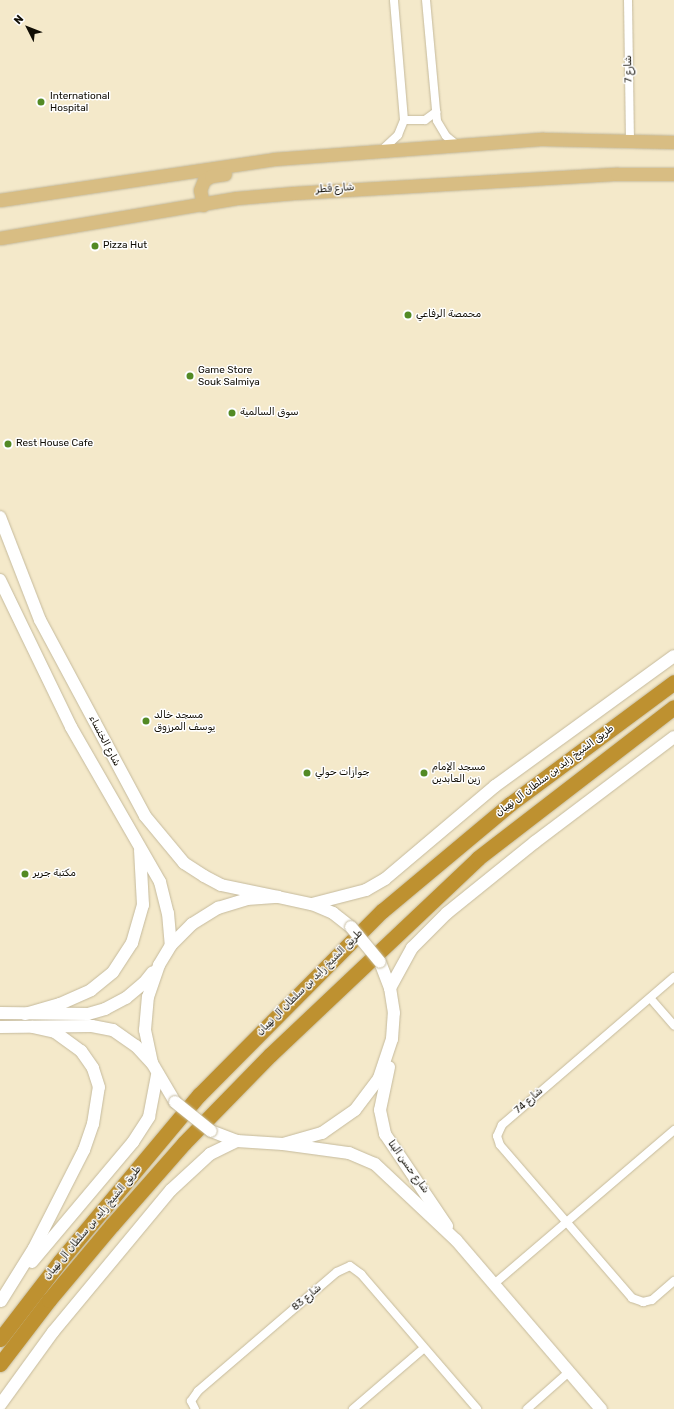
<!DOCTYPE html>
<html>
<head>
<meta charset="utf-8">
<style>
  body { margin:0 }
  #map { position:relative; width:674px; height:1409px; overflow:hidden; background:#f4e9ca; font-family:Rubik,"Noto Sans Arabic",sans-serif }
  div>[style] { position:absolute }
  .roads { filter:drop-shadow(0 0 1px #c5ba9c) drop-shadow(0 0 1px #c5ba9c) }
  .street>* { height:8px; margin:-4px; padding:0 4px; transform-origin:4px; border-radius:4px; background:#fff }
  .secondary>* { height:12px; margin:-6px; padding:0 6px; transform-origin:6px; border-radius:6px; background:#fff }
  .primary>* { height:13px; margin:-6.5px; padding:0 6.5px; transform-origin:6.5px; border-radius:6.5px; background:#d8bd83 }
  .highway>* { height:15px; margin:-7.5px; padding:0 7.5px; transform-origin:7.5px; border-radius:7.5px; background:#be9130 }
  .bridges { filter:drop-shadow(0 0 1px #c5ba9c) drop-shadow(0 0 1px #c5ba9c) }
  .secondary-bridge>* { height:12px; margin:-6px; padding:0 6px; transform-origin:6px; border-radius:6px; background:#fff }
  .dots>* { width:11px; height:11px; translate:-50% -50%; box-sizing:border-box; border:2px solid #fff; border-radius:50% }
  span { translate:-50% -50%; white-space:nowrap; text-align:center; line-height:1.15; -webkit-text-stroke:3px #fff; paint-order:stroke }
  .street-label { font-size:10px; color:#100d04 }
  .poi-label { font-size:10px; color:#100d04 }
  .left { translate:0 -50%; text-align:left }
  .north { position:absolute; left:8px; top:8px; width:40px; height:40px; -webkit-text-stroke:3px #fff; paint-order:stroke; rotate:312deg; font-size:11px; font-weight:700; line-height:16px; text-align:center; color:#100d04 }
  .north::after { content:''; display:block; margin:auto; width:14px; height:18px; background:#100d04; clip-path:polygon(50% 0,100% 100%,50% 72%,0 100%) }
</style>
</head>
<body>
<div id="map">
  <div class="roads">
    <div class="street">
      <i style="left:426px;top:0;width:121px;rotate:84.8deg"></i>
      <i style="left:437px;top:121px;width:17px;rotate:59deg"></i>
      <i style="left:446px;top:136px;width:14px;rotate:39deg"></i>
      <i style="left:628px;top:0;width:139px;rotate:89.2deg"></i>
      <i style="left:404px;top:120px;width:21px"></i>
      <i style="left:425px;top:120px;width:14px;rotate:-36deg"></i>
      <i style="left:382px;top:150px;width:22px;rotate:-43deg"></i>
      <i style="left:398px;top:135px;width:16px;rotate:-68deg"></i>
      <i style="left:404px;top:120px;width:120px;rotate:-94.8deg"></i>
      <i style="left:674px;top:977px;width:227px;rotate:139.3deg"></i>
      <i style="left:502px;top:1125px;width:12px;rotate:114deg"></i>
      <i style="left:497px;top:1136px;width:9px;rotate:72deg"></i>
      <i style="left:500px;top:1145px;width:202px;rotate:49.2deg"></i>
      <i style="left:632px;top:1298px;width:12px;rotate:20deg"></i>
      <i style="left:643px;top:1302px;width:9px;rotate:-13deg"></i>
      <i style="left:652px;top:1300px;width:29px;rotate:-41deg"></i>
      <i style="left:651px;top:999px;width:35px;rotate:49deg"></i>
      <i style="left:494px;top:1284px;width:237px;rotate:-40.5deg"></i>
      <i style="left:195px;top:1409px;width:9px;rotate:-117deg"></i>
      <i style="left:191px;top:1401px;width:12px;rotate:-55deg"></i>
      <i style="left:198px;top:1391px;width:183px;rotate:-40.6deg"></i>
      <i style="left:337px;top:1272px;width:14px;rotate:-25deg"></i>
      <i style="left:350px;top:1266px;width:14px;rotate:36deg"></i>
      <i style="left:361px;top:1274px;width:178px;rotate:49.3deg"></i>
      <i style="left:353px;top:1409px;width:92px;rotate:-40.6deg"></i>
      <i style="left:527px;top:1409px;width:56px;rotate:-41.4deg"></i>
    </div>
    <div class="secondary">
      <i style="left:0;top:517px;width:110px;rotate:68.8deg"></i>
      <i style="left:40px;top:620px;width:222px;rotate:61.8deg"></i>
      <i style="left:145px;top:816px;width:61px;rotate:50.3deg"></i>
      <i style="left:184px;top:863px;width:24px;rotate:33deg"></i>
      <i style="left:204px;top:876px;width:19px;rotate:28deg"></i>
      <i style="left:221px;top:885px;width:58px;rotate:11.9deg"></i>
      <i style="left:0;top:580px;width:163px;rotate:64.2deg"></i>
      <i style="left:71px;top:727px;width:179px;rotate:60.1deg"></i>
      <i style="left:160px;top:882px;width:32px;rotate:76deg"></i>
      <i style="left:168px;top:913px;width:32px;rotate:85deg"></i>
      <i style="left:312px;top:904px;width:56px;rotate:-14.5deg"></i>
      <i style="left:366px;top:890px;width:22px;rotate:-30deg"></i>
      <i style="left:385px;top:879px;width:144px;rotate:-40.2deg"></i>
      <i style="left:495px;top:786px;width:221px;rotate:-36deg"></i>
      <i style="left:390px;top:988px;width:46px;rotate:-61.2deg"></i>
      <i style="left:412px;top:948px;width:49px;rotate:-45deg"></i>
      <i style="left:447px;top:913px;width:113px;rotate:-38.9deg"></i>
      <i style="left:535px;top:842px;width:174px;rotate:-37.1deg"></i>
      <i style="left:0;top:1013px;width:88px;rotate:0.7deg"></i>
      <i style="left:88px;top:1014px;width:18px;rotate:-16deg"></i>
      <i style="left:105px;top:1009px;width:24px;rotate:-28deg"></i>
      <i style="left:126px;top:998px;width:23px;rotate:-40deg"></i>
      <i style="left:144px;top:983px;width:14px;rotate:-51deg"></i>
      <i style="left:25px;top:1014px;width:36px;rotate:-16deg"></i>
      <i style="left:60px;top:1004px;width:34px;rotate:-24deg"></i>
      <i style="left:91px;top:990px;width:28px;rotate:-39deg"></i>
      <i style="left:113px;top:972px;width:35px;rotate:-57deg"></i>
      <i style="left:132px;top:943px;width:40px;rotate:-74deg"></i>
      <i style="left:143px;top:905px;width:55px;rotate:-93.1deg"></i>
      <i style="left:0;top:1027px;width:92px;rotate:-0.6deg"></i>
      <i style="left:92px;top:1026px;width:21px;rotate:11deg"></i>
      <i style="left:113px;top:1030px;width:28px;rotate:35deg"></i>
      <i style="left:136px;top:1046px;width:23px;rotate:47deg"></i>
      <i style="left:389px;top:1067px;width:44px;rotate:101.8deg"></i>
      <i style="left:380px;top:1110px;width:25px;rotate:78deg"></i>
      <i style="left:385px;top:1134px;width:111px;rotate:56deg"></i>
      <i style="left:175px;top:1102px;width:45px;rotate:-120.5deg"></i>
      <i style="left:152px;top:1063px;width:34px;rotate:-102deg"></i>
      <i style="left:145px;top:1030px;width:33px;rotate:-85deg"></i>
      <i style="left:148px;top:997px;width:34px;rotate:-71deg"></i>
      <i style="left:159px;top:965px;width:23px;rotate:-59deg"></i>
      <i style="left:171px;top:945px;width:30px;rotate:-45deg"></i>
      <i style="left:192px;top:924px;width:31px;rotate:-32deg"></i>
      <i style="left:218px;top:908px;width:30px;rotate:-17deg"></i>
      <i style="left:247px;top:899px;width:31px;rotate:-4deg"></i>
      <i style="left:278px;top:897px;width:35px;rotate:12deg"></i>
      <i style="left:312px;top:904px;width:23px;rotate:23deg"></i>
      <i style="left:333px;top:913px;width:23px;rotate:38deg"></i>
      <i style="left:211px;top:1131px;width:28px;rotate:21deg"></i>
      <i style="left:237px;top:1141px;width:46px;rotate:3.7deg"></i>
      <i style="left:283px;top:1144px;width:41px;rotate:-15.8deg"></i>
      <i style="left:322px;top:1133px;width:40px;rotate:-34.9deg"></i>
      <i style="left:355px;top:1110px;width:40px;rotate:-53deg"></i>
      <i style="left:379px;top:1078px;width:41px;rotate:-71.6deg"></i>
      <i style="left:392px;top:1039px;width:26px;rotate:-86deg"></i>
      <i style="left:394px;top:1013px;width:25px;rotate:-99deg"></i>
      <i style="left:390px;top:988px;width:28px;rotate:-111deg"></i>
      <i style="left:283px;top:1144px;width:67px;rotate:7.8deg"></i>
      <i style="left:349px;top:1153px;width:28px;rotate:23deg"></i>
      <i style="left:375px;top:1164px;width:111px;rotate:43.2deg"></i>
      <i style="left:456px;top:1240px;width:223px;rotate:49.4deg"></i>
      <i style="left:32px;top:1262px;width:157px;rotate:-49.9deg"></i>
      <i style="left:133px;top:1142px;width:30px;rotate:-57deg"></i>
      <i style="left:149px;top:1117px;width:43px;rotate:-79.2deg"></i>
      <i style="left:1px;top:1301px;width:62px;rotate:-58.1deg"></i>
      <i style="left:34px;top:1248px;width:110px;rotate:-63deg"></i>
      <i style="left:84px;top:1150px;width:28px;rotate:-71deg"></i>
      <i style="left:93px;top:1124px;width:37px;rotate:-81deg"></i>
      <i style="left:99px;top:1087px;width:20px;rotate:-108deg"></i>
      <i style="left:93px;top:1068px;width:21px;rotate:-125deg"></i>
      <i style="left:81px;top:1051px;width:32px;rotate:-144deg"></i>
      <i style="left:55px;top:1032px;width:23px;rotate:-167deg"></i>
      <i style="left:0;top:1405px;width:90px;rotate:-54deg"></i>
      <i style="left:53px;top:1332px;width:185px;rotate:-50.3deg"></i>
      <i style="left:171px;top:1190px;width:53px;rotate:-42.7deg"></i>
      <i style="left:210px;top:1154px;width:30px;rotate:-26deg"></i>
    </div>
    <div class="primary">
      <i style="left:0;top:200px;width:277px;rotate:-8.5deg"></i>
      <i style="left:274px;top:159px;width:270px;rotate:-4.3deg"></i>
      <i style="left:543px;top:139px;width:131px;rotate:1.3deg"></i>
      <i style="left:203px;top:205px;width:15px;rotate:-101deg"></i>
      <i style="left:200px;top:190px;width:11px;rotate:-68deg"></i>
      <i style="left:204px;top:180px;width:8px;rotate:-30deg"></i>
      <i style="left:211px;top:176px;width:14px;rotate:-8deg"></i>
      <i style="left:0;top:238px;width:240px;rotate:-9.6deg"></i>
      <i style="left:237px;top:198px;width:57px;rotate:-5deg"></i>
      <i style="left:294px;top:193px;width:324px;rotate:-3.4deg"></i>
      <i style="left:617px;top:174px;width:57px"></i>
    </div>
    <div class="highway">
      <i style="left:0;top:1339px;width:98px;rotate:-52.4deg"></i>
      <i style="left:60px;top:1261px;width:217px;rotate:-50.1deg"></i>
      <i style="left:199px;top:1095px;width:260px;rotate:-45.2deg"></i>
      <i style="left:382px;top:911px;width:167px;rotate:-39.9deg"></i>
      <i style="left:510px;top:804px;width:204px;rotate:-36.6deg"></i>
      <i style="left:0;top:1364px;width:81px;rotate:-52.6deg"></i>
      <i style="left:49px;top:1300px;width:98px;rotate:-50deg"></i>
      <i style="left:112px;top:1225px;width:109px;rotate:-48.7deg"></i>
      <i style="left:184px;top:1143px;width:123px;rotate:-45.7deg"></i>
      <i style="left:270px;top:1055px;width:286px;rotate:-43.4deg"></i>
      <i style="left:478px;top:858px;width:247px;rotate:-37.6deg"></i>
    </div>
  </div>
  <div class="bridges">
    <div class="secondary-bridge">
      <i style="left:351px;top:927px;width:45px;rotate:50.4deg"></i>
      <i style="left:175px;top:1102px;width:46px;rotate:38.9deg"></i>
    </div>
  </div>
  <div class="dots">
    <i style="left:41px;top:102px;background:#538a25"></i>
    <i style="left:95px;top:246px;background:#538a25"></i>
    <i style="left:408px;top:315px;background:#538a25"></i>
    <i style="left:190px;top:376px;background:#538a25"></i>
    <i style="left:232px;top:413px;background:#538a25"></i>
    <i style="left:8px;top:444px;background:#538a25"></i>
    <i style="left:146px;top:721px;background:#538a25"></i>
    <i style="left:307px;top:773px;background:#538a25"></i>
    <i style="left:424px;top:773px;background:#538a25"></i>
    <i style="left:25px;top:874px;background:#538a25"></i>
  </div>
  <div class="street-label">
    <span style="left:629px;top:69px;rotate:-91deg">شارع 7</span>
    <span style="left:335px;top:189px;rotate:-4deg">شارع قطر</span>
    <span style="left:104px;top:741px;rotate:62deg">شارع الخنساء</span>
    <span style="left:555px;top:771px;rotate:-37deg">طريق الشيخ زايد بن سلطان آل نهيان</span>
    <span style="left:310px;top:983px;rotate:-45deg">طريق الشيخ زايد بن سلطان آل نهيان</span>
    <span style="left:529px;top:1101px;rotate:-41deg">شارع 74</span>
    <span style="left:408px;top:1167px;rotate:54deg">شارع حسن البنا</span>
    <span style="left:93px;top:1223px;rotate:-50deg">طريق الشيخ زايد بن سلطان آل نهيان</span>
    <span style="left:307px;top:1298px;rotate:-40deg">شارع 83</span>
  </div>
  <div class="poi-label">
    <span class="left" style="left:50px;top:102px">International<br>Hospital</span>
    <span class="left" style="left:103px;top:246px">Pizza Hut</span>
    <span class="left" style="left:416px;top:315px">محمصة الرفاعي</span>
    <span class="left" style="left:198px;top:376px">Game Store<br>Souk Salmiya</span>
    <span class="left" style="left:240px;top:413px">سوق السالمية</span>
    <span class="left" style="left:16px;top:444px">Rest House Cafe</span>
    <span class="left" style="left:154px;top:721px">مسجد خالد<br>يوسف المرزوق</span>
    <span class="left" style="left:432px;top:773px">مسجد الإمام<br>زين العابدين</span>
    <span class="left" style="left:315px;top:773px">جوازات حولي</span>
    <span class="left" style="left:33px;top:874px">مكتبة جرير</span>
  </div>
  <div class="north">N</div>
</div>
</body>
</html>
